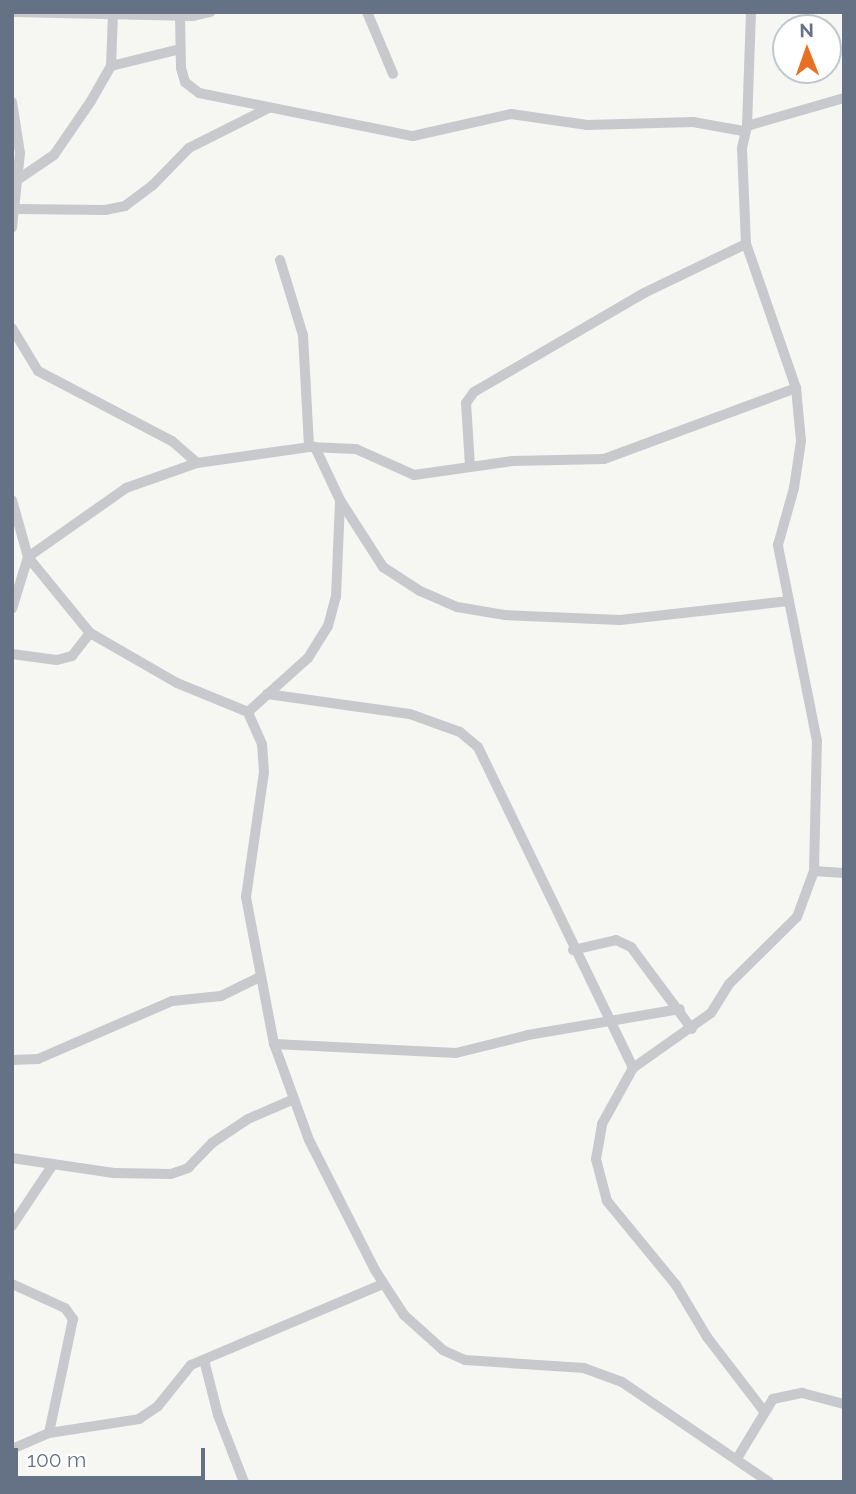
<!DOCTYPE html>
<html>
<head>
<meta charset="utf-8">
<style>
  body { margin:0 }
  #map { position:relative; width:856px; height:1494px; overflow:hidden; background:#f6f7f3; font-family:Raleway,sans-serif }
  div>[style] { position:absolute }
  .minor>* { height:10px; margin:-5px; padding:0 5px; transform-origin:5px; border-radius:5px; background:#c7c9cd }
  span { translate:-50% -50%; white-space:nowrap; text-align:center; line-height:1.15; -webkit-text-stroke:7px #fff; paint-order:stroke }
  .frame { position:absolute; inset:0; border:14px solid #657286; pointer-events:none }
  .north { position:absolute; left:772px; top:14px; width:70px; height:70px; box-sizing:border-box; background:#fff; border:2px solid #c1c7cf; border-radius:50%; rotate:359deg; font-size:19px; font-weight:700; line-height:28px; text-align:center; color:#657286 }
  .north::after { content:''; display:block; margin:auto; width:24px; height:32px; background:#e97022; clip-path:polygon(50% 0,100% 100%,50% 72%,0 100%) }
  .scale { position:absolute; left:14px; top:1448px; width:191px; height:32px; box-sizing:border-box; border:4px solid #657286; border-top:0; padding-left:9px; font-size:21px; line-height:24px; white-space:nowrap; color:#657286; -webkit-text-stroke:5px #fff; paint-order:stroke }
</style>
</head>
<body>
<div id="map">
  <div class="minor">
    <i style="left:13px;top:12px;width:180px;rotate:1.3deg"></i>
    <i style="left:193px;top:16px;width:18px;rotate:-13deg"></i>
    <i style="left:367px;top:12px;width:67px;rotate:67.2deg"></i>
    <i style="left:180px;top:15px;width:53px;rotate:88.9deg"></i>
    <i style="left:181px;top:68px;width:15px;rotate:74deg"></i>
    <i style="left:185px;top:82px;width:18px;rotate:38deg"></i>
    <i style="left:199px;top:93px;width:218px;rotate:11.4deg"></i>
    <i style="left:413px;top:136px;width:100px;rotate:-12.7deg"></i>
    <i style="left:511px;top:114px;width:77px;rotate:8.2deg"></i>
    <i style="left:587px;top:125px;width:106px;rotate:-1.6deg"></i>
    <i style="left:693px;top:122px;width:51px;rotate:10.2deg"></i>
    <i style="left:111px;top:66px;width:71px;rotate:-13.8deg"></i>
    <i style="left:12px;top:102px;width:52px;rotate:81.1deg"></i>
    <i style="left:20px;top:153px;width:75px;rotate:96.1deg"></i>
    <i style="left:747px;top:126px;width:114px;rotate:-88deg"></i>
    <i style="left:20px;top:178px;width:41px;rotate:-34.1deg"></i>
    <i style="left:54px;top:155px;width:65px;rotate:-55.6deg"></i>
    <i style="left:91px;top:101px;width:40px;rotate:-60.3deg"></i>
    <i style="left:111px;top:66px;width:52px;rotate:-87.8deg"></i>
    <i style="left:16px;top:209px;width:89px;rotate:0.6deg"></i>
    <i style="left:105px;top:210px;width:20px;rotate:-11deg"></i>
    <i style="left:125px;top:206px;width:34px;rotate:-37deg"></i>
    <i style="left:152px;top:186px;width:53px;rotate:-45.8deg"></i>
    <i style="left:189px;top:148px;width:89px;rotate:-26.6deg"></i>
    <i style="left:280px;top:260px;width:78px;rotate:73deg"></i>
    <i style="left:303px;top:335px;width:112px;rotate:86.9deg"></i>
    <i style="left:12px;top:328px;width:50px;rotate:58.8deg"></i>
    <i style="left:38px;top:371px;width:151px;rotate:27.6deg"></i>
    <i style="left:172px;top:441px;width:33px;rotate:41deg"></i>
    <i style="left:470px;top:466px;width:63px;rotate:-93.6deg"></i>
    <i style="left:466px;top:403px;width:14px;rotate:-54deg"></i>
    <i style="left:474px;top:392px;width:197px;rotate:-30.2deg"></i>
    <i style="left:644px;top:293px;width:113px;rotate:-25.7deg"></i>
    <i style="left:12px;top:500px;width:59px;rotate:74.3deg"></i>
    <i style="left:28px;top:557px;width:54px;rotate:107.1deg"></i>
    <i style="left:340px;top:500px;width:80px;rotate:57.3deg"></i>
    <i style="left:383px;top:567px;width:44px;rotate:33deg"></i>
    <i style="left:420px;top:591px;width:40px;rotate:23.4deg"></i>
    <i style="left:457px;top:607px;width:49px;rotate:9.5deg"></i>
    <i style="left:505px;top:615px;width:115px;rotate:2.5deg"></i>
    <i style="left:620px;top:620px;width:170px;rotate:-6.4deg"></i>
    <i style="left:12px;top:654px;width:45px;rotate:7.6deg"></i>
    <i style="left:57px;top:660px;width:16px;rotate:-15deg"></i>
    <i style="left:72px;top:656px;width:29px;rotate:-52deg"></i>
    <i style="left:267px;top:694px;width:144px;rotate:8deg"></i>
    <i style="left:410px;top:714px;width:53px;rotate:19.8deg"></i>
    <i style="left:460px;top:732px;width:23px;rotate:40deg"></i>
    <i style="left:478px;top:747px;width:356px;rotate:64.2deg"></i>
    <i style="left:248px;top:712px;width:81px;rotate:-42deg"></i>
    <i style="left:308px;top:658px;width:38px;rotate:-58deg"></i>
    <i style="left:328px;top:626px;width:30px;rotate:-75deg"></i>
    <i style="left:336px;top:597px;width:97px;rotate:-87.6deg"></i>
    <i style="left:340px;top:500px;width:59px;rotate:-115.3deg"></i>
    <i style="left:814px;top:871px;width:30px;rotate:4deg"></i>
    <i style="left:573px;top:950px;width:44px;rotate:-13.1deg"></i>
    <i style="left:616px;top:940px;width:17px;rotate:25deg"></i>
    <i style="left:631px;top:947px;width:102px;rotate:53.4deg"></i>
    <i style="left:274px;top:1044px;width:182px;rotate:2.8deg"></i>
    <i style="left:456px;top:1053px;width:74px;rotate:-14deg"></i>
    <i style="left:528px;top:1035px;width:154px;rotate:-9.7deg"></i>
    <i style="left:12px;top:1060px;width:26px;rotate:-2deg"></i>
    <i style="left:38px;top:1059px;width:146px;rotate:-23.4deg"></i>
    <i style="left:172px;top:1001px;width:49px;rotate:-5.8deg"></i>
    <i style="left:221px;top:996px;width:43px;rotate:-26deg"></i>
    <i style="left:12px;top:1158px;width:103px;rotate:8.4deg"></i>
    <i style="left:114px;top:1173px;width:57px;rotate:1deg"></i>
    <i style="left:171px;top:1174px;width:18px;rotate:-19deg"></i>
    <i style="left:188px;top:1168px;width:35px;rotate:-46deg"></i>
    <i style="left:212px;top:1143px;width:43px;rotate:-33.7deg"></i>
    <i style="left:248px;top:1119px;width:48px;rotate:-23.4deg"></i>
    <i style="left:12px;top:1226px;width:72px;rotate:-56.3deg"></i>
    <i style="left:12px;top:1284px;width:58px;rotate:24.4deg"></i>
    <i style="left:65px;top:1308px;width:14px;rotate:54deg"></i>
    <i style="left:73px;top:1319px;width:116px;rotate:101.9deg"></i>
    <i style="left:204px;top:1360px;width:57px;rotate:75.7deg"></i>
    <i style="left:218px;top:1415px;width:72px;rotate:68.8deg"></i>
    <i style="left:763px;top:1410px;width:92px;rotate:-127.5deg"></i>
    <i style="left:707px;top:1337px;width:61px;rotate:-120.8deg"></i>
    <i style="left:676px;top:1285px;width:109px;rotate:-129.4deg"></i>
    <i style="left:607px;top:1201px;width:43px;rotate:-104.7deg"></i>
    <i style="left:596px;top:1159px;width:36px;rotate:-80deg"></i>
    <i style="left:602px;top:1124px;width:64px;rotate:-61deg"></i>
    <i style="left:633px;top:1068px;width:95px;rotate:-35.2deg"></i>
    <i style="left:711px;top:1013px;width:34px;rotate:-58deg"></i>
    <i style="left:729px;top:984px;width:95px;rotate:-44.6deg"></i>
    <i style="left:797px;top:917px;width:49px;rotate:-69.7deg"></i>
    <i style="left:814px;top:871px;width:130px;rotate:-88.7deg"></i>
    <i style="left:817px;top:741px;width:200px;rotate:-101.3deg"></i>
    <i style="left:778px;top:545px;width:59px;rotate:-74.3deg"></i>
    <i style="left:794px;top:488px;width:48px;rotate:-81.5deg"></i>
    <i style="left:801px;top:441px;width:53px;rotate:-95.4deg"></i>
    <i style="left:796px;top:388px;width:152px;rotate:-109.1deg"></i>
    <i style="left:746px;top:244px;width:96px;rotate:-92.4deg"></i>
    <i style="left:742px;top:148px;width:23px;rotate:-77deg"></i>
    <i style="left:747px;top:126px;width:101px;rotate:-16.1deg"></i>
    <i style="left:12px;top:1449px;width:40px;rotate:-23.4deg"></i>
    <i style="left:49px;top:1433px;width:91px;rotate:-8.8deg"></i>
    <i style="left:139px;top:1419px;width:23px;rotate:-34deg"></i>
    <i style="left:158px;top:1406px;width:53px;rotate:-51.2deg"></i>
    <i style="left:191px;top:1365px;width:208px;rotate:-22.9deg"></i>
    <i style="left:738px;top:1457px;width:68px;rotate:-58.9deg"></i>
    <i style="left:773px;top:1399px;width:30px;rotate:-12deg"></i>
    <i style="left:802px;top:1393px;width:43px;rotate:14.7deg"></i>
    <i style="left:769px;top:1482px;width:178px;rotate:-145.8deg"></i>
    <i style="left:622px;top:1382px;width:40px;rotate:-159.8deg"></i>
    <i style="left:584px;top:1368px;width:119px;rotate:-176.2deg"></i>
    <i style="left:465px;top:1360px;width:24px;rotate:-156deg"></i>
    <i style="left:443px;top:1350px;width:52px;rotate:-138.1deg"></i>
    <i style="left:404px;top:1315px;width:54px;rotate:-122.8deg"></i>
    <i style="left:375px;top:1270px;width:146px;rotate:-116.9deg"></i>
    <i style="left:309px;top:1140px;width:102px;rotate:-110deg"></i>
    <i style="left:274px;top:1044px;width:150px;rotate:-100.8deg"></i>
    <i style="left:246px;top:897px;width:126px;rotate:-81.8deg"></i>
    <i style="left:264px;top:772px;width:28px;rotate:-94deg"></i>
    <i style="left:262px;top:744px;width:35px;rotate:-114deg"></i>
    <i style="left:248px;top:712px;width:77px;rotate:-157.8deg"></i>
    <i style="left:177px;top:683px;width:100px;rotate:-150.1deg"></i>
    <i style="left:90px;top:633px;width:98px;rotate:-129.2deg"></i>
    <i style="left:28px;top:557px;width:120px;rotate:-35.1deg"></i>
    <i style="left:126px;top:488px;width:75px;rotate:-19.4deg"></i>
    <i style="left:197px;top:463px;width:113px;rotate:-8.1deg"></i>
    <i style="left:309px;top:447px;width:47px;rotate:2.4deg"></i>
    <i style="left:356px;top:449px;width:64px;rotate:24.1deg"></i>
    <i style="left:414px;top:475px;width:99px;rotate:-8.1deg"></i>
    <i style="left:512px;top:461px;width:92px;rotate:-1.2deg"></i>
    <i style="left:604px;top:459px;width:205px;rotate:-20.3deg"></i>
  </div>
  <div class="frame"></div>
  <div class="north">N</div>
  <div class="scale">100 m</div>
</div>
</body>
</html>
